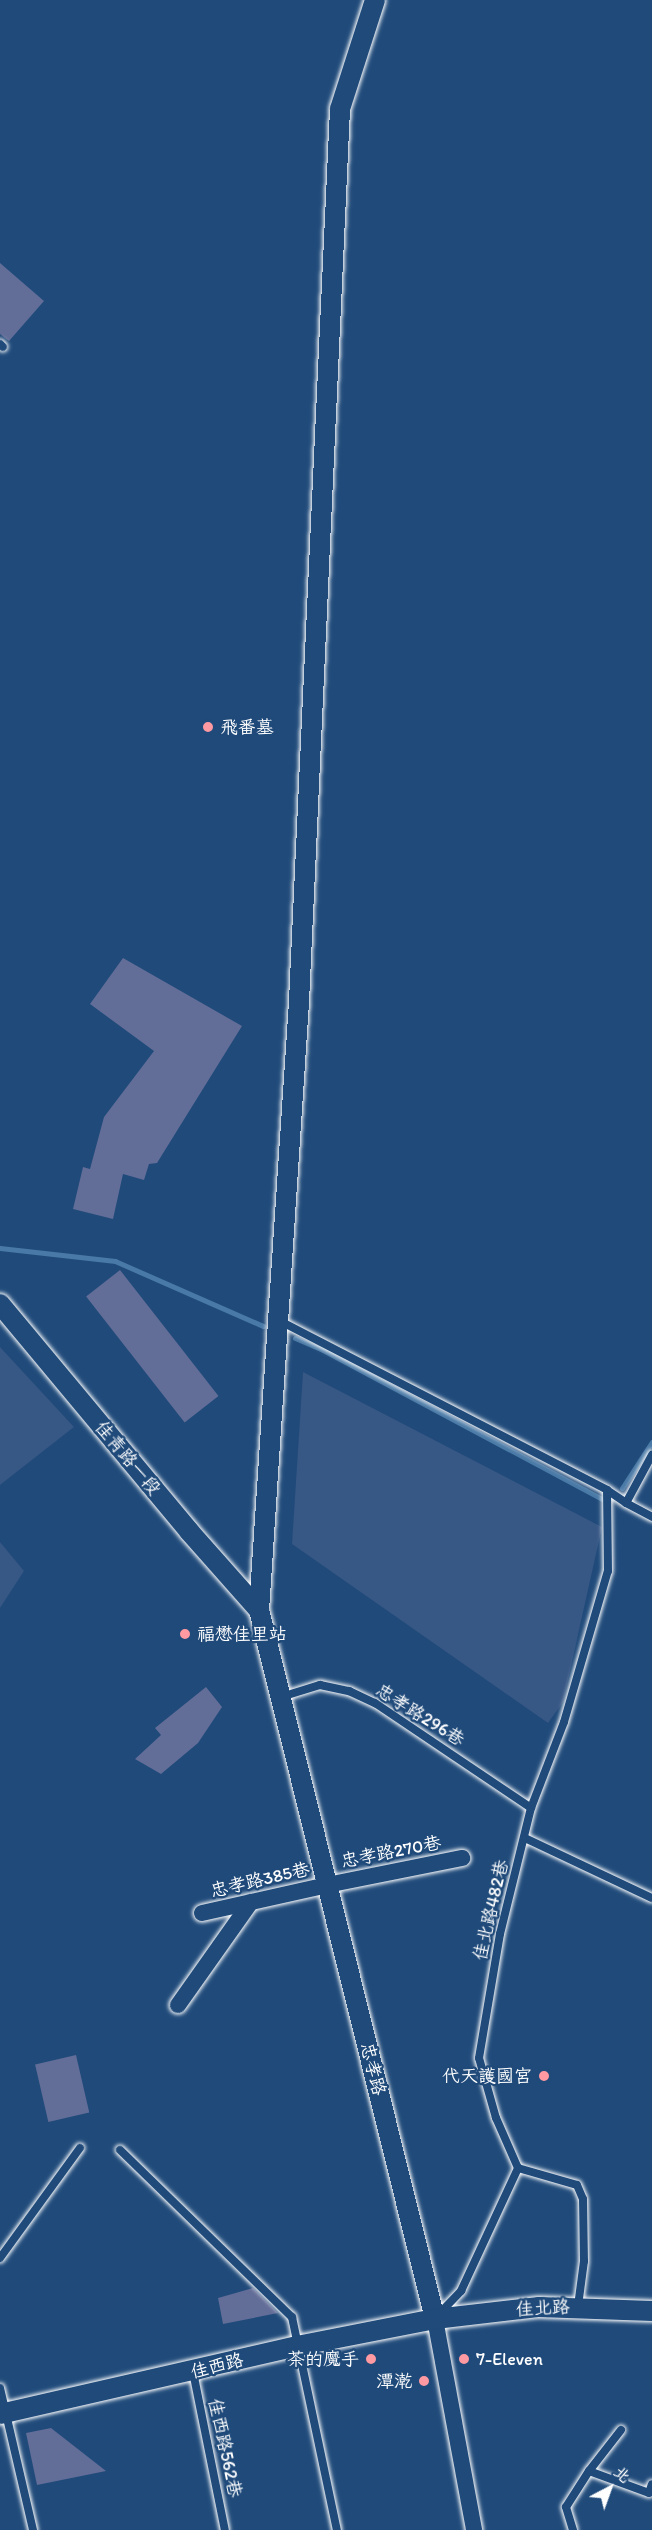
<!DOCTYPE html>
<html>
<head>
<meta charset="utf-8">
<style>
  body { margin:0 }
  #map { position:relative; width:652px; height:2530px; overflow:hidden; background:#1f4a7a; font-family:Itim,"LXGW WenKai TC",sans-serif }
  div>[style] { position:absolute }
  .built>* { inset:0; background:#375785 }
  .stream>* { height:5px; margin:-2.5px; padding:0 2.5px; transform-origin:2.5px; border-radius:2.5px; background:#4979a6 }
  .building>* { inset:0; background:#626d98; transform-origin:0 0 }
  .roads { filter:drop-shadow(0 0 2px #fff) drop-shadow(0 0 2px #fff) }
  .service>* { height:8px; margin:-4px; padding:0 4px; transform-origin:4px; border-radius:4px; background:#1f4a7a }
  .minor>* { height:16px; margin:-8px; padding:0 8px; transform-origin:8px; border-radius:8px; background:#1f4a7a }
  .tertiary>* { height:20px; margin:-10px; padding:0 10px; transform-origin:10px; border-radius:10px; background:#1f4a7a }
  .dots>* { width:16px; height:16px; translate:-50% -50%; box-sizing:border-box; border:3px solid #1f4a7a; border-radius:50% }
  span { translate:-50% -50%; white-space:nowrap; text-align:center; line-height:1.15; -webkit-text-stroke:4.5px #1f4a7a; paint-order:stroke }
  .poi-label { font-size:18px; color:#fff }
  .left { translate:0 -50%; text-align:left }
  .right { translate:-100% -50%; text-align:right }
  .street-label { font-size:18px; color:#fff }
  .north { position:absolute; left:580px; top:2458px; width:60px; height:60px; -webkit-text-stroke:4px #1f4a7a; paint-order:stroke; rotate:41deg; font-size:16px; font-weight:700; line-height:24px; text-align:center; color:#fff }
  .north::after { content:''; display:block; margin:auto; width:21px; height:27px; background:#fff; clip-path:polygon(50% 0,100% 100%,50% 72%,0 100%) }
</style>
</head>
<body>
<div id="map">
  <div class="built">
    <i style="clip-path:polygon(0 1347px,74px 1427px,0 1485px)"></i>
    <i style="clip-path:polygon(303px 1372px,602px 1527px,563px 1702px,548px 1723px,292px 1544px)"></i>
    <i style="clip-path:polygon(0 1542px,24px 1571px,0 1608px)"></i>
  </div>
  <div class="stream">
    <i style="left:0;top:1248px;width:116px;rotate:6.4deg"></i>
    <i style="left:115px;top:1261px;width:162px;rotate:23.7deg"></i>
    <i style="left:295px;top:1338px;width:30px;rotate:23deg"></i>
    <i style="left:323px;top:1350px;width:316px;rotate:28.1deg"></i>
    <i style="left:622px;top:1488px;width:55px;rotate:-56.9deg"></i>
  </div>
  <div class="building">
    <i style="clip-path:polygon(0 263px,44px 301px,9px 341px,0 334px)"></i>
    <i style="clip-path:polygon(123px 958px,242px 1026px,157px 1163px,149px 1164px,144px 1180px,123px 1174px,113px 1219px,73px 1209px,83px 1167px,90px 1169px,104px 1117px,154px 1051px,90px 1004px)"></i>
    <i style="left:120px;top:1270px;width:160px;height:43px;rotate:52deg"></i>
    <i style="clip-path:polygon(206px 1687px,222px 1707px,198px 1743px,161px 1774px,135px 1759px,161px 1735px,155px 1728px)"></i>
    <i style="left:76px;top:2055px;width:59px;height:42px;rotate:77deg"></i>
    <i style="clip-path:polygon(253px 2288px,278px 2313px,223px 2324px,218px 2298px)"></i>
    <i style="clip-path:polygon(51px 2428px,106px 2471px,37px 2485px,26px 2433px)"></i>
  </div>
  <div class="roads">
    <div class="service">
      <i style="left:0;top:344px;width:4px;rotate:45deg"></i>
      <i style="left:280px;top:1321px;width:368px;rotate:27.3deg"></i>
      <i style="left:607px;top:1490px;width:23px;rotate:34deg"></i>
      <i style="left:626px;top:1503px;width:55px;rotate:-61.6deg"></i>
      <i style="left:626px;top:1503px;width:30px;rotate:28deg"></i>
      <i style="left:281px;top:1697px;width:41px;rotate:-17.1deg"></i>
      <i style="left:320px;top:1685px;width:30px;rotate:12deg"></i>
      <i style="left:349px;top:1691px;width:29px;rotate:25deg"></i>
      <i style="left:375px;top:1703px;width:188px;rotate:33.9deg"></i>
      <i style="left:525px;top:1838px;width:140px;rotate:25.3deg"></i>
      <i style="left:120px;top:2150px;width:240px;rotate:44.2deg"></i>
      <i style="left:292px;top:2317px;width:218px;rotate:78.1deg"></i>
      <i style="left:518px;top:2168px;width:61px;rotate:16.1deg"></i>
      <i style="left:577px;top:2185px;width:15px;rotate:67deg"></i>
      <i style="left:583px;top:2199px;width:62px;rotate:89.1deg"></i>
      <i style="left:584px;top:2261px;width:45px;rotate:97.6deg"></i>
      <i style="left:0;top:2258px;width:136px;rotate:-54deg"></i>
      <i style="left:437px;top:2316px;width:35px;rotate:-46deg"></i>
      <i style="left:461px;top:2291px;width:136px;rotate:-65.1deg"></i>
      <i style="left:518px;top:2168px;width:55px;rotate:-113.7deg"></i>
      <i style="left:496px;top:2118px;width:62px;rotate:-105.8deg"></i>
      <i style="left:479px;top:2058px;width:126px;rotate:-80.4deg"></i>
      <i style="left:500px;top:1934px;width:130px;rotate:-76.2deg"></i>
      <i style="left:531px;top:1808px;width:92px;rotate:-69deg"></i>
      <i style="left:564px;top:1722px;width:157px;rotate:-73.8deg"></i>
      <i style="left:608px;top:1571px;width:81px;rotate:-90.7deg"></i>
      <i style="left:193px;top:2372px;width:161px;rotate:78.6deg"></i>
      <i style="left:0;top:2388px;width:146px;rotate:76.9deg"></i>
      <i style="left:589px;top:2471px;width:64px;rotate:20.1deg"></i>
      <i style="left:649px;top:2493px;width:9px;rotate:-72deg"></i>
      <i style="left:573px;top:2530px;width:24px;rotate:-107deg"></i>
      <i style="left:566px;top:2507px;width:43px;rotate:-57.4deg"></i>
      <i style="left:589px;top:2471px;width:52px;rotate:-52deg"></i>
    </div>
    <div class="minor">
      <i style="left:202px;top:1913px;width:128px;rotate:-12.6deg"></i>
      <i style="left:327px;top:1885px;width:138px;rotate:-11.3deg"></i>
      <i style="left:178px;top:2005px;width:126px;rotate:-54.7deg"></i>
      <i style="left:435px;top:2319px;width:215px;rotate:79.5deg"></i>
    </div>
    <div class="tertiary">
      <i style="left:375px;top:0;width:114px;rotate:107.8deg"></i>
      <i style="left:340px;top:109px;width:894px;rotate:92.63deg"></i>
      <i style="left:299px;top:1002px;width:609px;rotate:93.76deg"></i>
      <i style="left:259px;top:1610px;width:731px;rotate:76.06deg"></i>
      <i style="left:0;top:1304px;width:295px;rotate:50.2deg"></i>
      <i style="left:189px;top:1531px;width:106px;rotate:48.5deg"></i>
      <i style="left:0;top:2414px;width:305px;rotate:-12.9deg"></i>
      <i style="left:297px;top:2346px;width:141px;rotate:-11.1deg"></i>
      <i style="left:435px;top:2319px;width:105px;rotate:-6.6deg"></i>
      <i style="left:539px;top:2307px;width:113px;rotate:2deg"></i>
    </div>
  </div>
  <div class="dots">
    <i style="left:208px;top:727px;background:#ff9aa2"></i>
    <i style="left:185px;top:1634px;background:#ff9aa2"></i>
    <i style="left:544px;top:2076px;background:#ff9aa2"></i>
    <i style="left:371px;top:2359px;background:#ff9aa2"></i>
    <i style="left:464px;top:2359px;background:#ff9aa2"></i>
    <i style="left:424px;top:2381px;background:#ff9aa2"></i>
  </div>
  <div class="poi-label">
    <span class="left" style="left:220px;top:727px">飛番墓</span>
    <span class="left" style="left:197px;top:1634px">福懋佳里站</span>
    <span class="right" style="left:532px;top:2076px">代天護國宮</span>
    <span class="right" style="left:359px;top:2359px">茶的魔手</span>
    <span class="left" style="left:476px;top:2359px">7-Eleven</span>
    <span class="right" style="left:412px;top:2381px">潭漧</span>
  </div>
  <div class="street-label">
    <span style="left:128px;top:1458px;rotate:50deg">佳青路一段</span>
    <span style="left:420px;top:1715px;rotate:32deg">忠孝路296巷</span>
    <span style="left:391px;top:1852px;rotate:-11deg">忠孝路270巷</span>
    <span style="left:260px;top:1880px;rotate:-13deg">忠孝路385巷</span>
    <span style="left:491px;top:1910px;rotate:-77deg">佳北路482巷</span>
    <span style="left:373px;top:2069px;rotate:76deg">忠孝路</span>
    <span style="left:543px;top:2308px;rotate:-3deg">佳北路</span>
    <span style="left:217px;top:2366px;rotate:-14deg">佳西路</span>
    <span style="left:225px;top:2448px;rotate:78deg">佳西路562巷</span>
  </div>
  <div class="north">北</div>
</div>
</body>
</html>
